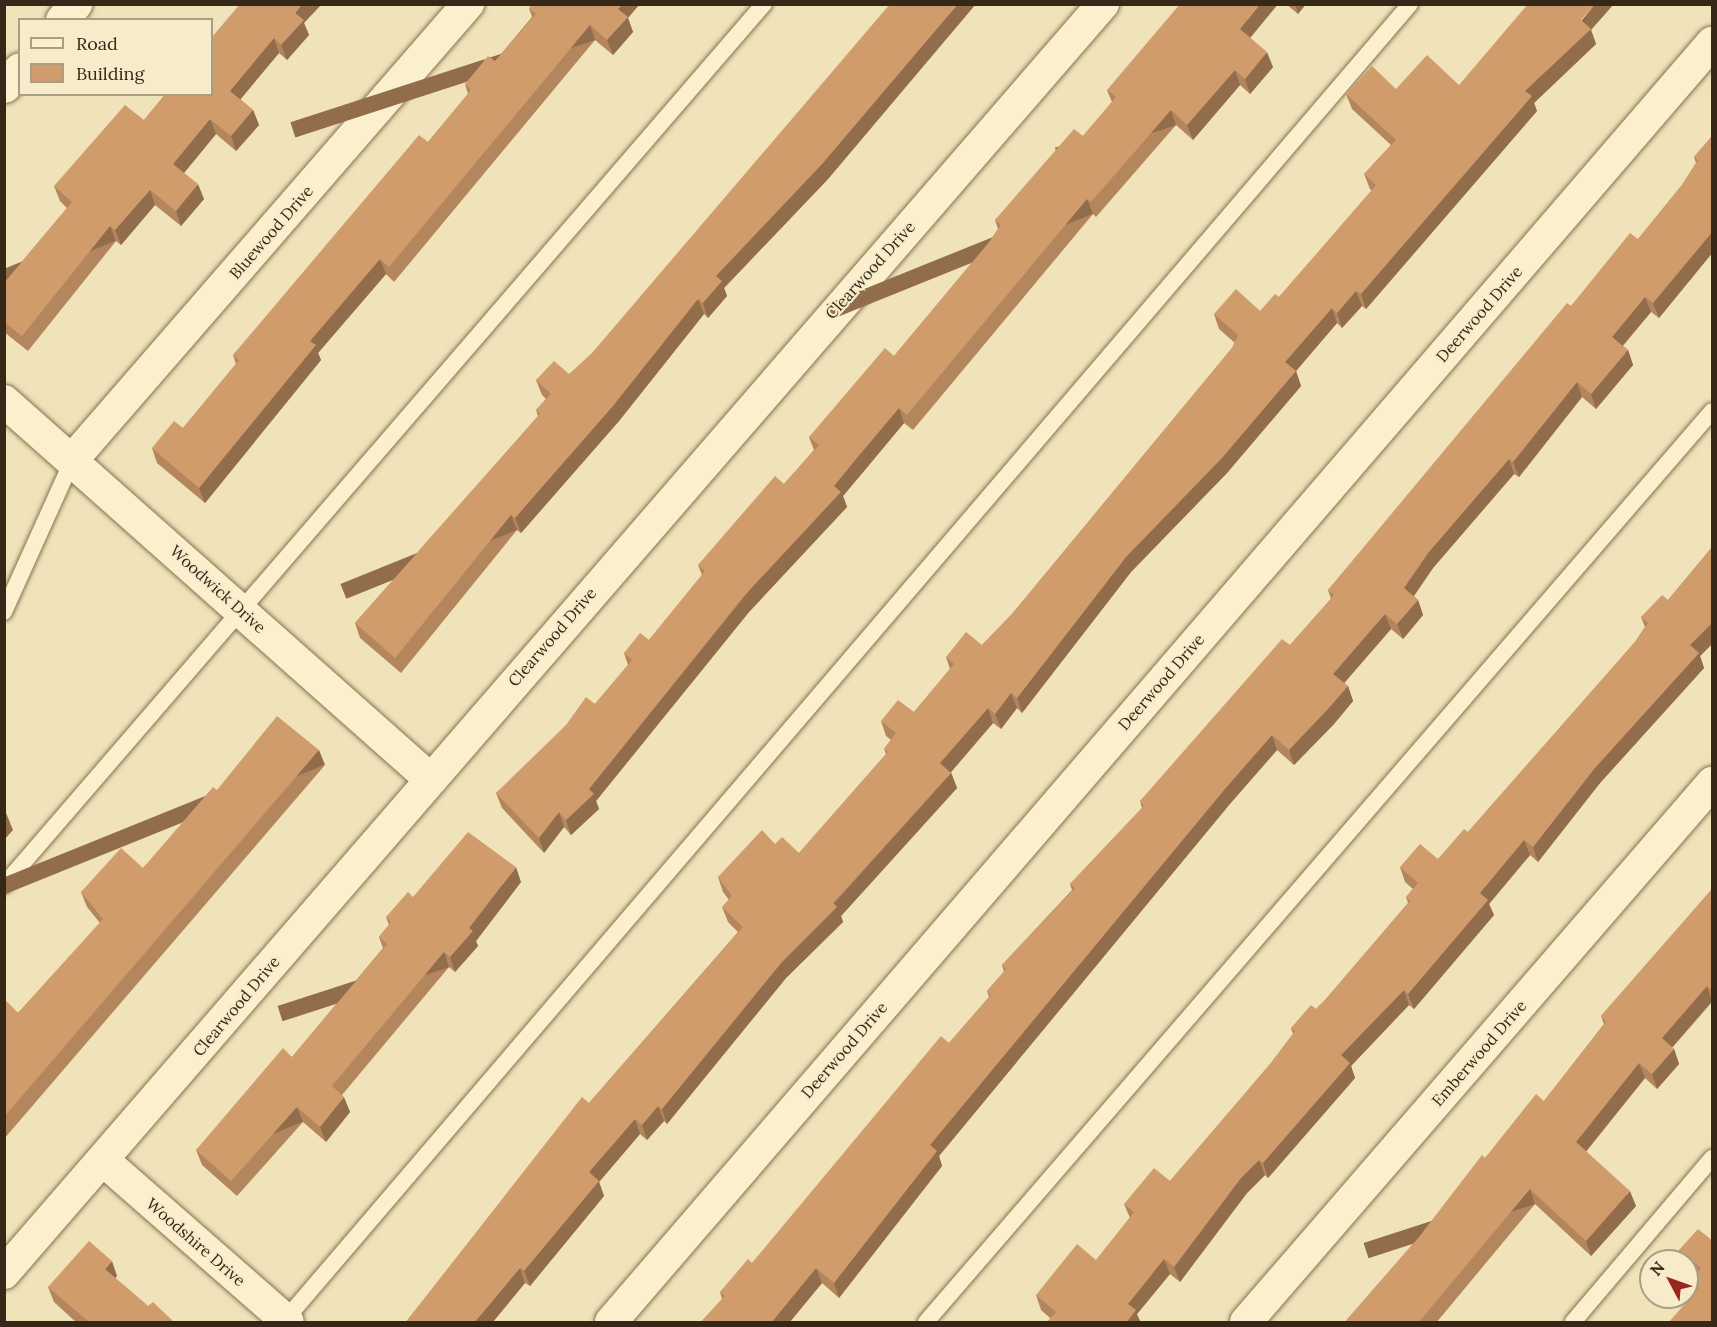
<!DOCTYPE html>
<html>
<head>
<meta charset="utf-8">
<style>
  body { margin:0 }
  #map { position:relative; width:1717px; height:1327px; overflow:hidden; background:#f0e3b9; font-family:Lora,serif }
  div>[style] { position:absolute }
  .roads { filter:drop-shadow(0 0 2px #877253) drop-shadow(0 0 2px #877253) }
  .service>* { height:16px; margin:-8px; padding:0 8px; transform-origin:8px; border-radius:8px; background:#fbf0cd }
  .minor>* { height:32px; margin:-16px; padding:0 16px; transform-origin:16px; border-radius:16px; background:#fbf0cd }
  .secondary>* { height:33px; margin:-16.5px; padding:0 16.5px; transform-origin:16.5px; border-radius:16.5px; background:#fbf0cd }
  .wall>* { inset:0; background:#b4865d }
  .shaded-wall>* { inset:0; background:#926d4c; transform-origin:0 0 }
  .building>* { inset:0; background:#d19c6c }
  span { translate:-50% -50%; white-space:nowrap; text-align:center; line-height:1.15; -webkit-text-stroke:4.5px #f7ecc9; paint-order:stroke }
  .street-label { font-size:16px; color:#352819 }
  .frame { position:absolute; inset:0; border:6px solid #352819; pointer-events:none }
  .legend { position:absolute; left:18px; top:18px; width:195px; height:78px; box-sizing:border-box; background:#f7ecc9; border:2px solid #a99e83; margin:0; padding:8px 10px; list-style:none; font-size:18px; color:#352819 }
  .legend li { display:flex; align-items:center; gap:12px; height:30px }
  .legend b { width:30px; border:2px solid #a99e83 }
  .north { position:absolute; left:1639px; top:1249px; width:60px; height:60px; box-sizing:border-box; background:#f7ecc9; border:2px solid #a99e83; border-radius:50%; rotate:311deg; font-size:16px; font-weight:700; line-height:24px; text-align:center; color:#352819 }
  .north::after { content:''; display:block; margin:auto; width:21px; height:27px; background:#9a2520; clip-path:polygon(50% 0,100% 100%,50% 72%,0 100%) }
</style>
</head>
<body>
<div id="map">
  <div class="roads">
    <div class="service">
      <i style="left:4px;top:612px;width:168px;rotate:-65.7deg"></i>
      <i style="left:4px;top:885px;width:1164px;rotate:-49.22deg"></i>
      <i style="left:285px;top:1320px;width:1731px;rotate:-49.47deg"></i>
      <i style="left:926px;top:1322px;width:1203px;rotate:-49.21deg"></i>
      <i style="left:1573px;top:1322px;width:215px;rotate:-49.7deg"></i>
    </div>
    <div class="minor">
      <i style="left:4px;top:401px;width:570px;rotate:41.58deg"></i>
      <i style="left:73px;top:459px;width:603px;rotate:-49.04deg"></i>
      <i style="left:104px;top:1161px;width:244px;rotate:41.2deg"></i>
      <i style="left:4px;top:1273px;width:1679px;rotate:-49.11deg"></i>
      <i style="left:611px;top:1322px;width:1688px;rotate:-49.28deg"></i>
      <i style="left:1246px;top:1322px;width:713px;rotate:-49.15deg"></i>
    </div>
    <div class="secondary">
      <i style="left:62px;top:20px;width:21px;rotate:-51deg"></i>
      <i style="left:4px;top:86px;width:23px;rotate:-47deg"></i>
    </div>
  </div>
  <div class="wall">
    <i style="clip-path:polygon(1278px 4px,1250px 38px,1273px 67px,1250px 94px,1240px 85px,1193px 140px,1176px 125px,1096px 217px,1093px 214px,913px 430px,904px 423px,865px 470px,843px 496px,847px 507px,749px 612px,596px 801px,599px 809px,571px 835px,564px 827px,544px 853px,502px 808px,496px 793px,595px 704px,628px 665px,624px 653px,649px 640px,702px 575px,698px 565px,784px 484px,814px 450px,809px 437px,894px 356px,990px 241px,998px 229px,995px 220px,1083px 136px,1112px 102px,1107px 90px)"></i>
    <i style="clip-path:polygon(1286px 4px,1306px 4px,1298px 14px)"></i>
    <i style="clip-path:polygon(529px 8px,628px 18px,633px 32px,613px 55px,595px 40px,394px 282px,386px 274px,318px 353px,321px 360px,205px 503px,157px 463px,152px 448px,183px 428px,236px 364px,233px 355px,428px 142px,468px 94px,465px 84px,495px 61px,532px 17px)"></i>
    <i style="clip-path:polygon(304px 23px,309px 35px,287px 60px,279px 53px,240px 99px,253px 110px,259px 125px,236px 151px,216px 134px,184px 173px,204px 199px,181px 226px,155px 205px,121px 245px,116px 241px,28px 351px,4px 332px,4px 283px,67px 208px,60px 201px,54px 186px,144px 120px,212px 37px)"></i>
    <i style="clip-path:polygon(1591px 30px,1596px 44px,1534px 103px,1537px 111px,1366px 309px,1362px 306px,1342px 328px,1337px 323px,1296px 371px,1301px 386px,1227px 473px,1131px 572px,1022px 713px,1017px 708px,1001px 729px,993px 723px,951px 772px,957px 788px,841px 916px,843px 922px,786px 978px,667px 1124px,664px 1121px,647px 1140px,640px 1134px,599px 1182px,604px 1196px,530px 1286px,525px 1283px,492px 1323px,405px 1323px,589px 1103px,738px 932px,728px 922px,722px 907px,729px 900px,723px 892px,718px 877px,775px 844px,799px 853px,886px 754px,884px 749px,891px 740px,886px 736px,881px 721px,914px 712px,950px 669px,946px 657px,982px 645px,1012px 614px,1232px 348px,1235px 343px,1219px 329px,1214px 314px,1260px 311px,1279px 297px,1372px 191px,1370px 189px,1364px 174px,1391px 145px,1352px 109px,1346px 94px,1396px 89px,1459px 85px)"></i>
    <i style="clip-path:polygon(1713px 135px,1713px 252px,1659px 318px,1651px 312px,1623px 346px,1628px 350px,1633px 365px,1596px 409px,1582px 397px,1519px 477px,1514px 474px,1433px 568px,1414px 596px,1418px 600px,1423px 615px,1403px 639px,1391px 629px,1344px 683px,1348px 686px,1353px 701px,1334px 724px,1294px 765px,1277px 750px,1229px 805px,939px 1156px,942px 1166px,839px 1298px,822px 1283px,789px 1323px,700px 1323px,722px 1299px,720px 1292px,752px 1263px,949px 1043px,989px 997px,987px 991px,1004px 972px,1002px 965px,1072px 890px,1070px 884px,1142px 808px,1140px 801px,1290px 645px,1331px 599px,1328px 590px,1571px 306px,1638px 239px,1682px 185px,1696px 163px,1694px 157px)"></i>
    <i style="clip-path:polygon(829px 178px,724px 288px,727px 296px,708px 318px,704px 314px,619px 421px,521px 533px,517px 530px,401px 673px,360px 638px,355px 623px,538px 416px,536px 410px,546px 399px,542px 395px,536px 380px,569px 374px)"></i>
    <i style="clip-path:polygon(1713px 546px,1713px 643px,1700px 656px,1704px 668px,1600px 783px,1538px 862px,1530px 855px,1489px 904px,1494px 915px,1414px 1009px,1409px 1005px,1351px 1066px,1355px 1078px,1268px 1178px,1265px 1175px,1247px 1193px,1180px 1282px,1170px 1274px,1137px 1314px,1050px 1318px,1041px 1310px,1036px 1295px,1096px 1260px,1130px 1218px,1124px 1204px,1170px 1181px,1271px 1063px,1293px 1034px,1291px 1028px,1316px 1009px,1325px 1000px,1408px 903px,1406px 897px,1413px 889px,1405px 882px,1400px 867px,1438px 859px,1468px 832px,1635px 642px,1645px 627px,1641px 617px,1668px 600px)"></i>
    <i style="clip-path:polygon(325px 765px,4px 1139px,4px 999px,18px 1013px,100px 923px,87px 907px,81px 892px,143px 868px,217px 790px)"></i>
    <i style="clip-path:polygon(521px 882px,476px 941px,478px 946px,455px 972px,449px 967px,342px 1095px,350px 1112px,326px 1142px,303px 1122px,237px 1196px,202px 1165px,196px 1150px,292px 1057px,383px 948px,379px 937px,389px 925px,386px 917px,413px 897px)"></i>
    <i style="clip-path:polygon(1713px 888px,1713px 1001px,1672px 1048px,1674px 1049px,1679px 1064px,1657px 1089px,1645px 1078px,1586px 1152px,1636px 1206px,1591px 1256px,1535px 1204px,1436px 1323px,1344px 1323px,1419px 1237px,1485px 1158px,1544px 1101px,1604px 1024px,1601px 1016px)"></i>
    <i style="clip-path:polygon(1713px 1241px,1713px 1323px,1694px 1293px,1690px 1281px,1696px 1274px,1687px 1267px,1687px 1261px,1683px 1261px,1679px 1250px)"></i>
    <i style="clip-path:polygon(117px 1276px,115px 1278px,148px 1306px,175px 1323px,77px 1323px,54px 1302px,48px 1287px)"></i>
  </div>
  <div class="shaded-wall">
    <i style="clip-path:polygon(302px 4px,322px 4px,304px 23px,309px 35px,287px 60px,281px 45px,295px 13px)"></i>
    <i style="clip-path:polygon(622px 4px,640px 4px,628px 18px,633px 32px,613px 55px,607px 40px,618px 9px)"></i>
    <i style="clip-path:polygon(958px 4px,976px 4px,829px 178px,724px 288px,727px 296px,708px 318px,703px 303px,716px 276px)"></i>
    <i style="clip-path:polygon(1260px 4px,1278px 4px,1245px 44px,1240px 29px)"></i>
    <i style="clip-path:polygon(1295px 4px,1306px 4px,1298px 14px)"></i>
    <i style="clip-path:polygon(1595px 4px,1614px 4px,1591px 30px,1596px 44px,1534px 103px,1537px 111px,1366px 309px,1361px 294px)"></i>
    <i style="left:590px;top:25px;width:16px;height:315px;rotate:72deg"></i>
    <i style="clip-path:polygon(274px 38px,279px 53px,235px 106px,230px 91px)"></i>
    <i style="clip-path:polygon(1267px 52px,1273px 67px,1250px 94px,1245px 79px)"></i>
    <i style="clip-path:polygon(1235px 70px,1240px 85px,1193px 140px,1187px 125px)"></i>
    <i style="clip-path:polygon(253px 110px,259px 125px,236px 151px,231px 136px)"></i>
    <i style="left:1171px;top:110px;width:16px;height:122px;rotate:72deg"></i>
    <i style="clip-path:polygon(210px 119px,216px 134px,179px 179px,173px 164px)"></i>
    <i style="clip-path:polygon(198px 184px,204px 199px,181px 226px,176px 211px)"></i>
    <i style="clip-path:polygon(150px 190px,155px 205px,121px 245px,115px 230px)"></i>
    <i style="left:1087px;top:199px;width:16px;height:281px;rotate:68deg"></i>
    <i style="left:110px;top:226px;width:16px;height:141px;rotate:68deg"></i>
    <i style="clip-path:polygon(1713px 231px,1713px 252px,1659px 318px,1653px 303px)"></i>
    <i style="clip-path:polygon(380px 259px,386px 274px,318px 353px,321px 360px,205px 503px,199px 488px,310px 341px)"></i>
    <i style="clip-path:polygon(1356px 291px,1362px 306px,1342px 328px,1337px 313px)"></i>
    <i style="clip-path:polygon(1645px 297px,1651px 312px,1617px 352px,1612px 337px)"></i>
    <i style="clip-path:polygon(698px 299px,704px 314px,619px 421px,521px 533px,515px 518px)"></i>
    <i style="clip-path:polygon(1332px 308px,1337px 323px,1296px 371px,1301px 386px,1227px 473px,1131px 572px,1022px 713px,1017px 698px,1126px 557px,1285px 362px)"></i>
    <i style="clip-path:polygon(1628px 350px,1633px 365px,1596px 409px,1591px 394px)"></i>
    <i style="clip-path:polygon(1577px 382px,1582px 397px,1519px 477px,1513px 462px)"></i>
    <i style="clip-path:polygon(899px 408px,904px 423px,843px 496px,847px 507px,749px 612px,596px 801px,599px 809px,571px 835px,566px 820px,589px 789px,834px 486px)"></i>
    <i style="clip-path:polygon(1509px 459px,1514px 474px,1433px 568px,1409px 603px,1404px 588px,1428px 553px)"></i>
    <i style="left:511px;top:515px;width:16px;height:184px;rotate:68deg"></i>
    <i style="clip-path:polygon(1418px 600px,1423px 615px,1403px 639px,1397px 624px)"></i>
    <i style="clip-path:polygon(1385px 614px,1391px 629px,1339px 689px,1333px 674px)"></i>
    <i style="clip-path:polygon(1713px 622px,1713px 643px,1700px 656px,1704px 668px,1600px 783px,1538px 862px,1533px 847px,1690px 645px)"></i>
    <i style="clip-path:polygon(1348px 686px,1353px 701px,1334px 724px,1294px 765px,1289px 750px)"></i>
    <i style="clip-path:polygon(1011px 693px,1017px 708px,1001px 729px,995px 714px)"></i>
    <i style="clip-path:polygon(988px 708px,993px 723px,946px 778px,940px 763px)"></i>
    <i style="clip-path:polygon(1272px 735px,1277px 750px,1229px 805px,939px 1156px,942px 1166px,839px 1298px,834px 1283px,930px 1145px,1224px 790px)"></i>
    <i style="left:319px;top:750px;width:16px;height:484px;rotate:68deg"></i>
    <i style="clip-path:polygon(951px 773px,957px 788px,841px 916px,843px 922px,786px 978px,667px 1124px,662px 1109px,781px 963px)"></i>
    <i style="clip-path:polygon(4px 808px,13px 830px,4px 840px)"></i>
    <i style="clip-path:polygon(559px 812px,564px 827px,544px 853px,539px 838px)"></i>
    <i style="clip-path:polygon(1524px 840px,1530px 855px,1489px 904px,1494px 915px,1414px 1009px,1408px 994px,1480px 893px)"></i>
    <i style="clip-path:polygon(516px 867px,521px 882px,476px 941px,478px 946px,455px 972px,450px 957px,469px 928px)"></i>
    <i style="left:444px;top:952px;width:16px;height:175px;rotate:72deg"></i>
    <i style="clip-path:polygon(1707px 986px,1712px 1001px,1667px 1053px,1662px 1038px)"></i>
    <i style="clip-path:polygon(1404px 990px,1409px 1005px,1351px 1066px,1355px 1078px,1268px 1178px,1263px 1163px,1341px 1055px)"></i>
    <i style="clip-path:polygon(1674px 1049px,1679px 1064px,1657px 1089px,1652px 1074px)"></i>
    <i style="clip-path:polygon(1639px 1063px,1645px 1078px,1581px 1157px,1576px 1142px)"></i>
    <i style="clip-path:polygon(344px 1097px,350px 1112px,326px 1142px,320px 1127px)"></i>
    <i style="clip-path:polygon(658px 1106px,664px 1121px,647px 1140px,642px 1125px)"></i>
    <i style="left:297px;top:1107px;width:16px;height:99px;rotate:68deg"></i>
    <i style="clip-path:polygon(635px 1119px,640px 1134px,599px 1182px,604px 1196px,530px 1286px,524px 1271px,589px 1172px)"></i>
    <i style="clip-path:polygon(1259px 1160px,1265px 1175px,1247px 1193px,1180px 1282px,1174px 1267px,1241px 1178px)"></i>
    <i style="left:1530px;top:1189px;width:16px;height:175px;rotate:72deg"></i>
    <i style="clip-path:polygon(1630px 1191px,1636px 1206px,1591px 1256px,1586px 1241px)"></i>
    <i style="clip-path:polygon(1164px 1259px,1170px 1274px,1137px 1314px,1141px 1323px,1126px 1323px,1128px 1304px)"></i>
    <i style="clip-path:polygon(112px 1261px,117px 1276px,110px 1284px,105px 1269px)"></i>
    <i style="clip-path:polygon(520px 1268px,525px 1283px,492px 1323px,474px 1323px)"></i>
    <i style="clip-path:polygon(816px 1268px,822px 1283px,789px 1323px,771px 1323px)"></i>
  </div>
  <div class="building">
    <i style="clip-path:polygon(240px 4px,302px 4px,295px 13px,304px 20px,281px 45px,274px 38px,230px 91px,253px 110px,231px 136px,210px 119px,173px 164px,198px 184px,176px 211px,150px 190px,115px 230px,110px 226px,22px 336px,4px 322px,4px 283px,72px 202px,54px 186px,125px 105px,144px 120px,166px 94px,212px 94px,212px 37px)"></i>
    <i style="clip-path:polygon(532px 4px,622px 4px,618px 9px,628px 17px,607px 40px,590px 25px,389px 267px,380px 259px,310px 341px,316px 345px,199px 488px,152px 448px,174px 421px,183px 428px,239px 360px,233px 355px,419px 135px,428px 142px,471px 90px,465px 84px,488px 56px,495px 61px,536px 14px,529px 8px)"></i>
    <i style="clip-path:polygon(890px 4px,958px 4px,823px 163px,716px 276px,722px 281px,703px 303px,698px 299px,613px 406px,515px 518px,511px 515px,395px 658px,355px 623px,540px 414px,536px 410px,551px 394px,536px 380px,554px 361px,569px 374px,592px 353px)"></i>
    <i style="clip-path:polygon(1180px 4px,1260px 4px,1240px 29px,1267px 52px,1245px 79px,1235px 70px,1187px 125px,1171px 110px,1091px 202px,1087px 199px,907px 415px,899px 408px,859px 455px,834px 486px,841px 492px,743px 597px,589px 789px,594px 794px,566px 820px,559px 812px,539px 838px,496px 793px,566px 725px,586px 697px,595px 704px,632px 660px,624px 653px,640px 633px,649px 640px,705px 571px,698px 565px,775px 476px,784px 484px,819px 445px,809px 437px,885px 348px,894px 356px,990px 241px,1001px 225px,995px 220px,1074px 129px,1083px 136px,1116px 97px,1107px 90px)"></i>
    <i style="clip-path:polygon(1528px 4px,1595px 4px,1581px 20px,1591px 29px,1525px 91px,1532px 96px,1361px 294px,1356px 291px,1337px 313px,1332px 308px,1285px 362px,1296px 371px,1222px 458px,1126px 557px,1017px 698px,1011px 693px,995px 714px,988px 708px,940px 763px,951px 773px,833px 903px,837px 907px,781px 963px,662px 1109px,658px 1106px,642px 1125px,635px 1119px,589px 1172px,599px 1181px,524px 1271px,520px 1268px,474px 1323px,405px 1323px,582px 1097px,589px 1103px,743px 927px,722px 907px,732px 896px,718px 877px,762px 830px,775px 844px,782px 837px,799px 853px,888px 752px,884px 749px,896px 733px,881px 721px,898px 700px,914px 712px,954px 664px,946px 657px,966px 632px,982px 645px,1012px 614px,1232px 348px,1238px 335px,1214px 314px,1236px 289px,1260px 311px,1275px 294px,1279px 297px,1376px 185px,1364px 174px,1396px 140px,1346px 94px,1372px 66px,1396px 89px,1427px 55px,1459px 85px)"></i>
    <i style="clip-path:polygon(1713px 135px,1713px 231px,1653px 303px,1645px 297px,1612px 337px,1628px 350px,1591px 394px,1577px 382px,1513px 462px,1509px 459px,1428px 553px,1404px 588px,1418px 600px,1397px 624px,1385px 614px,1333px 674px,1348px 686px,1328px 709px,1289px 750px,1272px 735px,1224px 790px,930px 1145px,937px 1151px,834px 1283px,816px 1268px,771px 1323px,700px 1323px,725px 1296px,720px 1292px,748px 1259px,752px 1263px,941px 1036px,949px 1043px,991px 995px,987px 991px,1006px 969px,1002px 965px,1075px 888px,1070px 884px,1144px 806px,1140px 801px,1282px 639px,1290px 645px,1334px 595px,1328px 590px,1567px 303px,1571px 306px,1630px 233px,1638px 239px,1682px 185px,1698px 160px,1694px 157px)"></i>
    <i style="clip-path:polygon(1713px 546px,1713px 622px,1690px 645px,1699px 653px,1595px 768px,1533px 847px,1524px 840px,1480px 893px,1488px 900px,1408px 994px,1404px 990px,1341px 1055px,1350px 1063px,1263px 1163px,1259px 1160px,1241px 1178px,1174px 1267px,1164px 1259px,1128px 1304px,1136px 1310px,1126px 1323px,1046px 1323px,1056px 1312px,1036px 1295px,1077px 1244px,1096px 1260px,1134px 1212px,1124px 1204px,1154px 1168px,1170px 1181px,1271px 1063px,1295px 1031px,1291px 1028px,1311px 1005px,1316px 1009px,1325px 1000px,1410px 901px,1406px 897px,1418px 883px,1400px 867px,1420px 844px,1438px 859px,1464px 829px,1468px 832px,1635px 642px,1648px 623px,1641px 617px,1662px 595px,1668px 600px)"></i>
    <i style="clip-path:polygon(277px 716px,319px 750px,4px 1117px,4px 999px,18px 1013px,103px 919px,81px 892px,121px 848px,143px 868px,213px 787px,217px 790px)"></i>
    <i style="clip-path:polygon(468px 832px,516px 867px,469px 928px,473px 931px,450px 957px,444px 952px,332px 1086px,344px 1097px,320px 1127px,297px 1107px,231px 1181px,196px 1150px,283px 1048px,292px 1057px,387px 944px,379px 937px,391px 922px,386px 917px,408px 892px,413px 897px)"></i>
    <i style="clip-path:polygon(1713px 888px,1713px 991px,1707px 986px,1662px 1038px,1674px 1049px,1652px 1074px,1639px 1063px,1576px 1142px,1630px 1191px,1586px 1241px,1530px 1189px,1418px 1323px,1344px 1323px,1419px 1237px,1482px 1155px,1485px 1158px,1536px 1094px,1544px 1101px,1606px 1022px,1601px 1016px)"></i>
    <i style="clip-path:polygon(1698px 1229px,1713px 1241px,1713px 1323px,1668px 1323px,1699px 1288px,1690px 1281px,1701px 1268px,1679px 1250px)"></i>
    <i style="clip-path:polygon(89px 1241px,112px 1261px,105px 1269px,148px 1306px,153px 1302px,175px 1323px,90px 1323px,48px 1287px)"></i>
  </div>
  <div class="street-label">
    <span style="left:271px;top:232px;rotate:-49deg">Bluewood Drive</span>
    <span style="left:870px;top:270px;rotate:-48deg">Clearwood Drive</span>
    <span style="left:1479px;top:314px;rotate:-49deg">Deerwood Drive</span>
    <span style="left:218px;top:589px;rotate:42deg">Woodwick Drive</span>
    <span style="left:552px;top:637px;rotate:-49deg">Clearwood Drive</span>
    <span style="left:1161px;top:682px;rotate:-49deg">Deerwood Drive</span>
    <span style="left:236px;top:1006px;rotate:-50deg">Clearwood Drive</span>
    <span style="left:844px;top:1050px;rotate:-49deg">Deerwood Drive</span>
    <span style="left:1479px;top:1053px;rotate:-49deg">Emberwood Drive</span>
    <span style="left:196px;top:1242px;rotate:41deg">Woodshire Drive</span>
  </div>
  <div class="frame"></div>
  <ul class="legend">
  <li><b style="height:8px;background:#fbf0cd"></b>Road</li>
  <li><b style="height:16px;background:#d19c6c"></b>Building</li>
  </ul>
  <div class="north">N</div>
</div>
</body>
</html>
